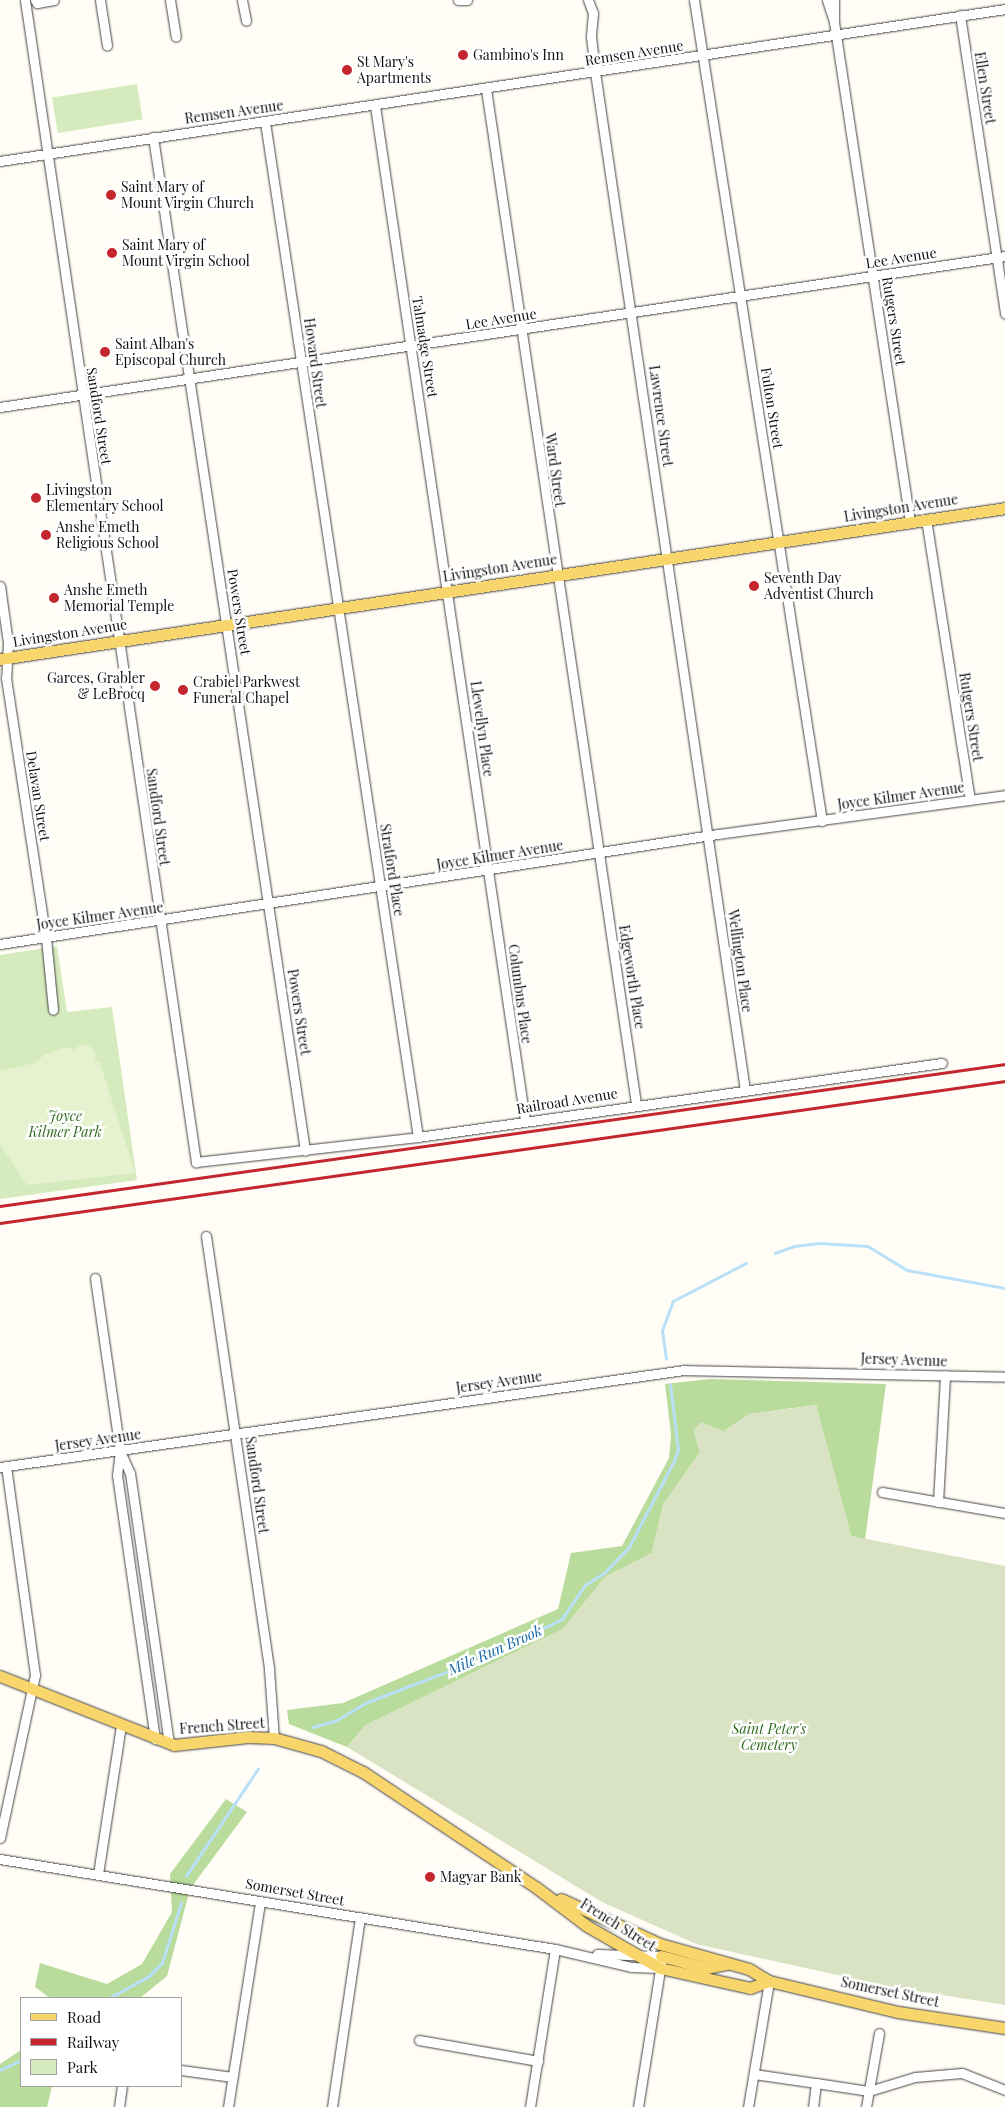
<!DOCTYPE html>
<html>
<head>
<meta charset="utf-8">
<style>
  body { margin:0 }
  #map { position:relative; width:1005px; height:2107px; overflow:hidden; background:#fffdf5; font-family:"Playfair Display",serif }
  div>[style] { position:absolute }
  .green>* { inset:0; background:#d5ebbd; transform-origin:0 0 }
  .forest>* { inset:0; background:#b9dc9c }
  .cemetery>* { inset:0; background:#d9e3c4 }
  .pitch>* { inset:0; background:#e6f2cf }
  .stream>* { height:2.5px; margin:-1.25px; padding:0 1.25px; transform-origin:1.25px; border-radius:1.25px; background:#b9e0f7 }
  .roads { filter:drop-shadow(0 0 1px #444) drop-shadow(0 0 1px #444) }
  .minor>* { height:9px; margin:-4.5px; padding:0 4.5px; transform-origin:4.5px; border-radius:4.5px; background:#fff }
  .major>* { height:11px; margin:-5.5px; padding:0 5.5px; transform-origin:5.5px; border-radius:5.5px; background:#f9d66b }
  .rail>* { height:2.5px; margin:-1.25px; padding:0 1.25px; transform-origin:1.25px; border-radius:1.25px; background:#c4262e }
  .dots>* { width:14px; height:14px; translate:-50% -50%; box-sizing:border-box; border:2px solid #fff; border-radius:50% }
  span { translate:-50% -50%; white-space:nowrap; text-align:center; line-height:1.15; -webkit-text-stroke:5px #fff; paint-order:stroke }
  .street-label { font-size:14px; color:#111 }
  .poi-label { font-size:14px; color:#111 }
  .left { translate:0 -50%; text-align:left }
  .right { translate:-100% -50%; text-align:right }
  .park-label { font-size:14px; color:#2f6b1f; font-style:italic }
  .water-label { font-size:15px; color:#1768a6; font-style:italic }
  .legend { position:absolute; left:20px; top:1997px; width:162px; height:90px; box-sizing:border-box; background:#fff; border:1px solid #a0a0a0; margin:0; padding:6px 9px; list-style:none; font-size:15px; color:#111 }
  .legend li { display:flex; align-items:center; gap:10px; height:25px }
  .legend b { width:25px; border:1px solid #a0a0a0 }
</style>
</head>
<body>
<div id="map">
  <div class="green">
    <i style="left:137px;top:84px;width:36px;height:86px;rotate:81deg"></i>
    <i style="clip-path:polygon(57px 946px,67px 1012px,112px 1007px,137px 1180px,0 1199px,0 955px)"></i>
  </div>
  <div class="forest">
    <i style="clip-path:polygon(710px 1379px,886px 1384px,865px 1540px,851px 1536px,816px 1405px,749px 1414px,724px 1431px,694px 1431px,700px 1452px,663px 1505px,652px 1553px,605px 1577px,563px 1629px,366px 1725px,347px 1747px,289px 1724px,287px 1710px,343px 1703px,558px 1609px,571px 1553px,622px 1546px,669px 1458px,671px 1435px,665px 1384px)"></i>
    <i style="clip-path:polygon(226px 1799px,247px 1812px,190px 1889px,167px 1976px,140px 1998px,50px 1998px,35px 1987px,40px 1963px,107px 1984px,142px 1964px,172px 1912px,170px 1874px)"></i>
    <i style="clip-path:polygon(21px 2050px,21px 2086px,52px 2086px,47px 2107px,0 2107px,0 2064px)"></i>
  </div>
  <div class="cemetery">
    <i style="clip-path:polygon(816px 1405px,851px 1536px,1005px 1566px,1005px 2005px,892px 1987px,696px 1944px,602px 1902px,347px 1747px,366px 1725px,563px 1629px,605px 1577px,652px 1553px,663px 1505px,700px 1452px,694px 1430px,701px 1422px,724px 1431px,749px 1414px)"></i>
  </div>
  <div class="pitch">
    <i style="clip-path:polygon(81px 1044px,91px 1047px,96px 1055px,94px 1060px,100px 1063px,135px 1173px,27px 1185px,0 1144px,0 1071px,35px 1063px,44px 1055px,67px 1047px,74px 1050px)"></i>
  </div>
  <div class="stream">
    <i style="left:775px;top:1253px;width:20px;rotate:-20deg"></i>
    <i style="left:794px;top:1246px;width:25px;rotate:-7deg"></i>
    <i style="left:819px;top:1243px;width:49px;rotate:3.5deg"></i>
    <i style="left:868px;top:1246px;width:46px;rotate:31.6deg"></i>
    <i style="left:907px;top:1270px;width:100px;rotate:10.4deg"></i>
    <i style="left:666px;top:1359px;width:28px;rotate:-98deg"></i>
    <i style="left:662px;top:1331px;width:32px;rotate:-70deg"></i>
    <i style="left:673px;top:1301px;width:82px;rotate:-27.5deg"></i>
    <i style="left:313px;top:1727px;width:25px;rotate:-16deg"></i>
    <i style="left:337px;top:1720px;width:33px;rotate:-31deg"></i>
    <i style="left:365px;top:1703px;width:109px;rotate:-20.9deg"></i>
    <i style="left:467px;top:1664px;width:18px;rotate:-38deg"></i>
    <i style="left:481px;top:1653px;width:34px;rotate:-17deg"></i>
    <i style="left:513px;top:1643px;width:55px;rotate:-26.1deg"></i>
    <i style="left:562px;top:1619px;width:41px;rotate:-55.9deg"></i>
    <i style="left:585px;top:1585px;width:22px;rotate:-32deg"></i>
    <i style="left:604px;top:1573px;width:36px;rotate:-46deg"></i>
    <i style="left:629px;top:1547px;width:97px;rotate:-62.4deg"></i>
    <i style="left:674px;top:1461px;width:12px;rotate:-70deg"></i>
    <i style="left:678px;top:1450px;width:66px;rotate:-96.9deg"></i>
    <i style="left:186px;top:1876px;width:129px;rotate:-56.1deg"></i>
    <i style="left:109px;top:1998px;width:46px;rotate:-28.8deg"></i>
    <i style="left:149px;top:1976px;width:18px;rotate:-45deg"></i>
    <i style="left:162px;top:1963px;width:63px;rotate:-72.4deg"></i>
    <i style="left:0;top:2070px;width:23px;rotate:-25deg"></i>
  </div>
  <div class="roads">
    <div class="minor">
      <i style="left:25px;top:0;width:1175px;rotate:81.63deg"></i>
      <i style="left:196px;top:1162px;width:223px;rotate:-6.4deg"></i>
      <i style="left:418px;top:1137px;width:529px;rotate:-8.04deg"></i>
      <i style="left:35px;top:0;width:4px;rotate:56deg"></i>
      <i style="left:37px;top:3px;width:17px;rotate:-10deg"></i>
      <i style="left:100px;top:0;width:46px;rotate:81.2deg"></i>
      <i style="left:170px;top:0;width:37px;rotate:81deg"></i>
      <i style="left:242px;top:0;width:21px;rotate:79deg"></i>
      <i style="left:458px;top:0;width:9px"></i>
      <i style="left:588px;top:0;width:14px;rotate:69deg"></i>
      <i style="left:593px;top:13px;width:24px;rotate:95deg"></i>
      <i style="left:591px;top:37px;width:35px;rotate:83deg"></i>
      <i style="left:595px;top:72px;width:1029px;rotate:81.62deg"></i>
      <i style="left:694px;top:0;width:831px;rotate:81.14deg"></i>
      <i style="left:827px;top:0;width:23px;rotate:72deg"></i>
      <i style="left:834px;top:22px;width:506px;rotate:81.36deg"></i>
      <i style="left:960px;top:15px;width:302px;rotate:81.4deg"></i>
      <i style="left:834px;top:22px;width:22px;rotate:-90deg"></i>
      <i style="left:486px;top:89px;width:1026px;rotate:81.59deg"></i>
      <i style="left:375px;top:106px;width:1026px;rotate:81.59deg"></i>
      <i style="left:265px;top:122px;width:1026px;rotate:81.43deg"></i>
      <i style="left:153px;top:137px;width:1025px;rotate:81.47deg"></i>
      <i style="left:0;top:161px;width:1016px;rotate:-8.6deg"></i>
      <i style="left:0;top:407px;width:1016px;rotate:-8.54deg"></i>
      <i style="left:926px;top:519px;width:284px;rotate:81.1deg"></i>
      <i style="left:0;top:586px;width:58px;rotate:82deg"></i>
      <i style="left:8px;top:643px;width:35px;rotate:93deg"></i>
      <i style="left:6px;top:678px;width:263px;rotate:81.3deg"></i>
      <i style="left:46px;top:938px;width:72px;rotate:84.4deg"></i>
      <i style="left:0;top:944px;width:726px;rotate:-8.71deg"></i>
      <i style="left:718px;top:834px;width:290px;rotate:-7.7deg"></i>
      <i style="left:206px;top:1236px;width:438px;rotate:81.7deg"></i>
      <i style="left:269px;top:1669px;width:69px;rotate:85.9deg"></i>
      <i style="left:95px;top:1278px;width:175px;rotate:81.8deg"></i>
      <i style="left:120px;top:1451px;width:24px;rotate:66deg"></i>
      <i style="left:130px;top:1473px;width:273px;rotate:81.8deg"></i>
      <i style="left:120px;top:1451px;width:24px;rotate:97deg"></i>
      <i style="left:117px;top:1475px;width:267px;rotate:81.8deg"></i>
      <i style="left:0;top:1467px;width:691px;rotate:-8.07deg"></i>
      <i style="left:684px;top:1370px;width:321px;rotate:1.2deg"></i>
      <i style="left:882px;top:1492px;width:125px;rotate:9.7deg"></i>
      <i style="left:938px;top:1502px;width:127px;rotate:-86.8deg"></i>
      <i style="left:0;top:1838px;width:167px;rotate:-77.9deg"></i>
      <i style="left:35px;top:1675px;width:211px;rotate:-97.9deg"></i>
      <i style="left:0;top:1859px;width:562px;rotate:9.21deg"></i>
      <i style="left:555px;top:1949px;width:79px;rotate:13.2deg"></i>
      <i style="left:632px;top:1967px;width:28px;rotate:2deg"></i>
      <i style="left:98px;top:1874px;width:151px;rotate:-81.2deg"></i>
      <i style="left:597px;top:1954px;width:64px;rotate:1.8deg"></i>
      <i style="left:419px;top:2040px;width:121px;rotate:10deg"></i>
      <i style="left:181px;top:2070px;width:52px;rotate:7.7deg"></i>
      <i style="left:754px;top:2074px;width:63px;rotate:8.3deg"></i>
      <i style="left:816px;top:2083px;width:24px;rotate:97deg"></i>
      <i style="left:816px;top:2083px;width:54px;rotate:8.6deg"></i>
      <i style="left:869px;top:2091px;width:48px;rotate:-16.9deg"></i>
      <i style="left:915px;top:2077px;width:47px;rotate:-4.9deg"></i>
      <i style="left:962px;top:2073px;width:46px;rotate:21.6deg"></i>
      <i style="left:119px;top:2107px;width:21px;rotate:-82deg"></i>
      <i style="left:228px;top:2107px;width:207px;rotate:-81.1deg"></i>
      <i style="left:332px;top:2107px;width:191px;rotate:-81.6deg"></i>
      <i style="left:530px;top:2107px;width:160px;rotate:-81deg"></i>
      <i style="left:638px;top:2107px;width:146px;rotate:-80.9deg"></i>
      <i style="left:748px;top:2107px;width:128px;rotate:-80.5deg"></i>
      <i style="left:866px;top:2107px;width:75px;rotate:-80deg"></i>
    </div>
    <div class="major">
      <i style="left:0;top:659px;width:1016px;rotate:-8.54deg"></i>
      <i style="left:0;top:1676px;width:187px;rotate:21.6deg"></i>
      <i style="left:174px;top:1745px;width:74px;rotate:-6.2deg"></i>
      <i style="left:248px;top:1737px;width:26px;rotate:2deg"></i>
      <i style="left:274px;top:1738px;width:49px;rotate:15.5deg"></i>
      <i style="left:321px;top:1751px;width:47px;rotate:26.6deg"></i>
      <i style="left:363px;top:1772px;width:209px;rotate:33.7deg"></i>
      <i style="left:537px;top:1888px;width:63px;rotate:37.2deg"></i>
      <i style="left:587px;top:1926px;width:84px;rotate:29.9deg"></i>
      <i style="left:660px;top:1968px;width:92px;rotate:12.5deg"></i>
      <i style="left:750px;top:1988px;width:20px;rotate:-20deg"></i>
      <i style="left:561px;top:1899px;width:109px;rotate:24.4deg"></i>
      <i style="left:660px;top:1944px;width:92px;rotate:15.7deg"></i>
      <i style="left:749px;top:1969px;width:23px;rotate:31deg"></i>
      <i style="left:769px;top:1981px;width:133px;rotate:13.5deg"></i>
      <i style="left:898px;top:2012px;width:108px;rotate:8.5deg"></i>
      <i style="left:661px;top:1956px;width:47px;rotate:14.9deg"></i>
      <i style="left:706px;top:1968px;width:20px;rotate:-11deg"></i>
    </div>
  </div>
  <div class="rail">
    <i style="left:0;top:1206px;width:1015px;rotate:-8.04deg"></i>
    <i style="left:0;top:1223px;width:1015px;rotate:-8.04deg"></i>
  </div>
  <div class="dots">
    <i style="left:463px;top:55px;background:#c4262e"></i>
    <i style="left:347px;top:70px;background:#c4262e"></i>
    <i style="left:111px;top:195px;background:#c4262e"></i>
    <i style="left:112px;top:253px;background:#c4262e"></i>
    <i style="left:105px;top:352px;background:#c4262e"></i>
    <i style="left:36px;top:498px;background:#c4262e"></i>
    <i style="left:46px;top:535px;background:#c4262e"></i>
    <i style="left:754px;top:586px;background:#c4262e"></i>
    <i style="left:54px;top:598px;background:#c4262e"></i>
    <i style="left:155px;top:686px;background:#c4262e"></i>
    <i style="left:183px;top:690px;background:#c4262e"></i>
    <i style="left:430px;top:1877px;background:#c4262e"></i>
  </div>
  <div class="street-label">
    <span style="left:634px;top:53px;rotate:-9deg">Remsen Avenue</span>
    <span style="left:985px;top:88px;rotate:81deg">Ellen Street</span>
    <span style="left:234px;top:112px;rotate:-8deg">Remsen Avenue</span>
    <span style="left:901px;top:258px;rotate:-9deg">Lee Avenue</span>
    <span style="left:501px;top:319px;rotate:-9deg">Lee Avenue</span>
    <span style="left:894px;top:321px;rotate:81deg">Rutgers Street</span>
    <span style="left:425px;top:347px;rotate:81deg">Talmadge Street</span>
    <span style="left:315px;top:363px;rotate:82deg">Howard Street</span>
    <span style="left:772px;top:408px;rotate:81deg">Fulton Street</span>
    <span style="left:99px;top:416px;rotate:81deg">Sandford Street</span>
    <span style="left:661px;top:416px;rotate:82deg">Lawrence Street</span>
    <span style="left:555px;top:470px;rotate:82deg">Ward Street</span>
    <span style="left:901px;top:508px;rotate:-9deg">Livingston Avenue</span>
    <span style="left:500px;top:568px;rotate:-9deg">Livingston Avenue</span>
    <span style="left:239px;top:612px;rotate:81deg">Powers Street</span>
    <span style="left:70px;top:633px;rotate:-9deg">Livingston Avenue</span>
    <span style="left:971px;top:717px;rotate:81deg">Rutgers Street</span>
    <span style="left:482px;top:729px;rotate:82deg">Llewellyn Place</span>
    <span style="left:38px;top:796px;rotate:81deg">Delavan Street</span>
    <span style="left:901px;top:796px;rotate:-8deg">Joyce Kilmer Avenue</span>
    <span style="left:158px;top:817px;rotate:82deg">Sandford Street</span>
    <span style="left:500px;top:855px;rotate:-9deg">Joyce Kilmer Avenue</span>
    <span style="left:392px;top:870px;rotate:81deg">Stratford Place</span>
    <span style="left:100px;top:916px;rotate:-8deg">Joyce Kilmer Avenue</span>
    <span style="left:740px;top:961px;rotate:82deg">Wellington Place</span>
    <span style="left:632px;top:977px;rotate:81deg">Edgeworth Place</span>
    <span style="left:520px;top:994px;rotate:82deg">Columbus Place</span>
    <span style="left:299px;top:1012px;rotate:81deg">Powers Street</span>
    <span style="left:567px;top:1101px;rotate:-9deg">Railroad Avenue</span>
    <span style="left:904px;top:1360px;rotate:2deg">Jersey Avenue</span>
    <span style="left:499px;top:1382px;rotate:-8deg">Jersey Avenue</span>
    <span style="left:98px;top:1440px;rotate:-8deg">Jersey Avenue</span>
    <span style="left:257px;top:1485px;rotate:82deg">Sandford Street</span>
    <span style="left:222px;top:1726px;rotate:-4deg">French Street</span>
    <span style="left:295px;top:1892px;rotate:10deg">Somerset Street</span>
    <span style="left:618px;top:1925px;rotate:32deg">French Street</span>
    <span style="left:890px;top:1992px;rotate:12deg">Somerset Street</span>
  </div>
  <div class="poi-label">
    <span class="left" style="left:473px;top:55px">Gambino's Inn</span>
    <span class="left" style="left:357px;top:70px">St Mary's<br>Apartments</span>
    <span class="left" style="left:121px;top:195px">Saint Mary of<br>Mount Virgin Church</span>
    <span class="left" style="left:122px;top:253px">Saint Mary of<br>Mount Virgin School</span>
    <span class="left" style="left:115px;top:352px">Saint Alban's<br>Episcopal Church</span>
    <span class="left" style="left:46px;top:498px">Livingston<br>Elementary School</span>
    <span class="left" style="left:56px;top:535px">Anshe Emeth<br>Religious School</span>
    <span class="left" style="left:764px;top:586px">Seventh Day<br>Adventist Church</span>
    <span class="left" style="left:64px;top:598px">Anshe Emeth<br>Memorial Temple</span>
    <span class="right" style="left:145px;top:686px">Garces, Grabler<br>&amp; LeBrocq</span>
    <span class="left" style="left:193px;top:690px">Crabiel Parkwest<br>Funeral Chapel</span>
    <span class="left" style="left:440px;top:1877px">Magyar Bank</span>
  </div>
  <div class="park-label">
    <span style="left:65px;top:1124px">Joyce<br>Kilmer Park</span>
    <span style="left:769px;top:1737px">Saint Peter's<br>Cemetery</span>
  </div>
  <div class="water-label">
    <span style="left:495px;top:1650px;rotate:-24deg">Mile Run Brook</span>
  </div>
  <ul class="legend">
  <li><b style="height:6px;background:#f9d66b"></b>Road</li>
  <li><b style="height:6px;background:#c4262e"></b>Railway</li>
  <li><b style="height:14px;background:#d5ebbd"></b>Park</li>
  </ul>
</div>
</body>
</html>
